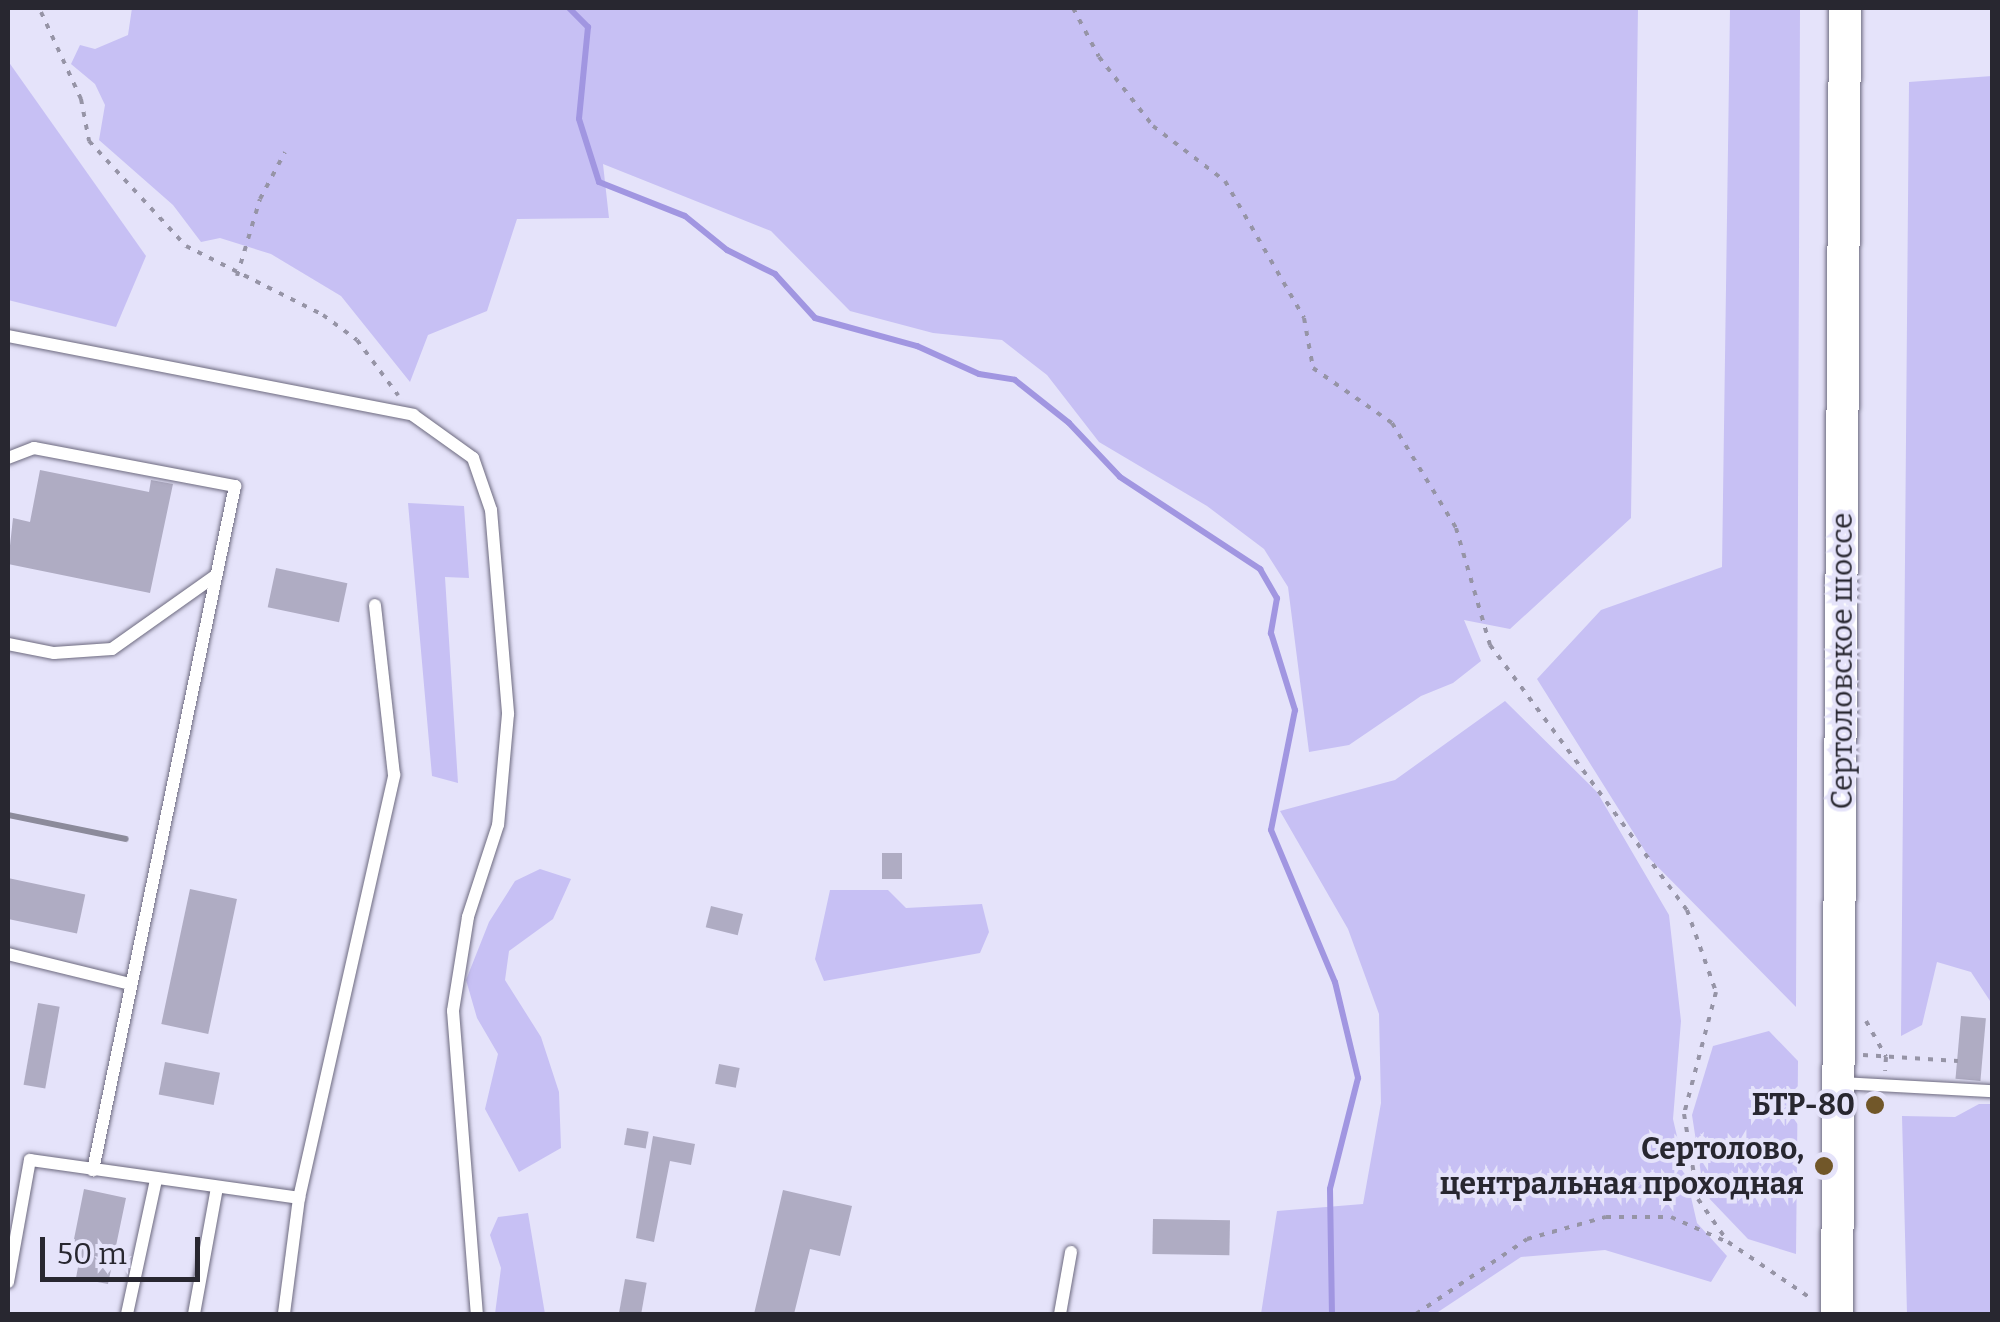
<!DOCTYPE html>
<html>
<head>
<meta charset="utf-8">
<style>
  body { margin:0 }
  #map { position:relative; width:2000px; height:1322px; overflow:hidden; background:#e5e3fa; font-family:Bitter,serif }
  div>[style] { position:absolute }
  .green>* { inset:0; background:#c7c0f4 }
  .stream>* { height:6px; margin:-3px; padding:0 3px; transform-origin:3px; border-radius:3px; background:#a196e1 }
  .building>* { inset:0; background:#afacc3; transform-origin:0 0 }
  .path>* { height:4px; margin-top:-2px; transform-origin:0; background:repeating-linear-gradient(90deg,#9694a6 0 5px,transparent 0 13px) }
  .roads { filter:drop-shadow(0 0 2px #6d6a7f) drop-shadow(0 0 2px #6d6a7f) }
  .service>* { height:12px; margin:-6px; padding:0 6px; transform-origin:6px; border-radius:6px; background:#fff }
  .secondary>* { height:32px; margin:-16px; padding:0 16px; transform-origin:16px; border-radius:16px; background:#fff }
  .rail>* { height:6px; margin:-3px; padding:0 3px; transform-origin:3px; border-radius:3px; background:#8c8b9b }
  .dots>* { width:28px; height:28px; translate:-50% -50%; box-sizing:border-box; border:5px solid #e5e3fa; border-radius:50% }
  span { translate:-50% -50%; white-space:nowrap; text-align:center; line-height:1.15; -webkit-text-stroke:8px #e5e3fa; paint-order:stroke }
  .street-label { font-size:30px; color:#282730 }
  .poi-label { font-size:30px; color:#282730; font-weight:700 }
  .right { translate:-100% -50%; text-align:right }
  .frame { position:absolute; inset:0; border:10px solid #282730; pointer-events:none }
  .scale { position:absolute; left:40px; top:1237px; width:160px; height:45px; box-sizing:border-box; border:5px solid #282730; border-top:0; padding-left:12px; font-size:30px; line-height:35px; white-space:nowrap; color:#282730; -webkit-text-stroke:8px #e5e3fa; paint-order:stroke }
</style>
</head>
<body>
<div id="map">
  <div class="green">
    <i style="clip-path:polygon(132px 8px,1638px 8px,1631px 518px,1510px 629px,1464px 620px,1481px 661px,1453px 683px,1421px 696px,1349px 745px,1309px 752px,1288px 587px,1264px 549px,1207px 506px,1099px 442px,1047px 375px,1002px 340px,933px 333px,850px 311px,771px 231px,603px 164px,609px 218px,517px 219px,487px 311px,428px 335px,410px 382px,341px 296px,271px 254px,220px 238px,201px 242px,173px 205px,99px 140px,105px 105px,95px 84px,71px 64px,80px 45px,95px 49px,128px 35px)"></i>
    <i style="clip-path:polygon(1730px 8px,1800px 8px,1796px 1007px,1650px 859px,1537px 679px,1601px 610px,1722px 567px)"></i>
    <i style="clip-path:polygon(8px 61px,146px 256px,116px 327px,8px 300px)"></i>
    <i style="clip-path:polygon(1992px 76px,1992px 1004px,1971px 972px,1937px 962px,1922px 1025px,1901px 1036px,1909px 82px)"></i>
    <i style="clip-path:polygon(408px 503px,464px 506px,469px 578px,445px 577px,458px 783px,432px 776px)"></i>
    <i style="clip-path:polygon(1505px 701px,1597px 792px,1669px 915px,1681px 1021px,1673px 1119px,1697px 1223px,1727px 1256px,1711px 1282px,1605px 1250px,1521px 1257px,1435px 1314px,1261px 1314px,1277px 1211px,1363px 1204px,1381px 1103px,1379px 1014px,1348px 929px,1280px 811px,1395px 780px)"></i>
    <i style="clip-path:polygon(540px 869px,571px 879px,553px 919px,509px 951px,505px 980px,541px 1037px,559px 1092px,561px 1148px,519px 1172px,485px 1109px,498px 1054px,477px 1018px,466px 980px,489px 922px,515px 881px)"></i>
    <i style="clip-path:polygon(830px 890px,888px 890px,906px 908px,982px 904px,989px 932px,980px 953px,824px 981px,815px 959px)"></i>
    <i style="clip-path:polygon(1769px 1031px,1798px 1061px,1796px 1254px,1748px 1239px,1704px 1193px,1692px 1115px,1713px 1046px)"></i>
    <i style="clip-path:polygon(1979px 1104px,1992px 1104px,1992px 1314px,1907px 1314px,1902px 1116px,1955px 1117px)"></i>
    <i style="clip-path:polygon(528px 1213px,545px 1314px,495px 1314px,501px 1268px,490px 1235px,498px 1217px)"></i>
  </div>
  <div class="stream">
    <i style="left:569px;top:8px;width:27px;rotate:45deg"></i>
    <i style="left:588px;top:27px;width:92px;rotate:95.6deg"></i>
    <i style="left:579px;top:119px;width:66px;rotate:72.4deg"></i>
    <i style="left:599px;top:182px;width:92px;rotate:21.6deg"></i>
    <i style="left:685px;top:216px;width:54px;rotate:39deg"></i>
    <i style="left:727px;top:250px;width:54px;rotate:26.6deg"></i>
    <i style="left:775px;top:274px;width:59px;rotate:47.7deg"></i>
    <i style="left:815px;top:318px;width:106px;rotate:15.4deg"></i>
    <i style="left:917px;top:346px;width:68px;rotate:24.3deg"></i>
    <i style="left:979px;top:374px;width:36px;rotate:9deg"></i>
    <i style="left:1015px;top:380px;width:69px;rotate:38.5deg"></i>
    <i style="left:1069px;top:423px;width:74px;rotate:46.6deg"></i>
    <i style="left:1120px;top:477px;width:168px;rotate:33.3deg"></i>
    <i style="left:1260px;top:569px;width:34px;rotate:60deg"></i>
    <i style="left:1277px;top:598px;width:36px;rotate:100deg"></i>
    <i style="left:1271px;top:633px;width:81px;rotate:72.7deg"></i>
    <i style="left:1295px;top:710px;width:122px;rotate:101.3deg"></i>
    <i style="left:1271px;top:830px;width:165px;rotate:67.2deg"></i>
    <i style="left:1335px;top:982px;width:99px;rotate:76.5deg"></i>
    <i style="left:1358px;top:1078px;width:114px;rotate:104.2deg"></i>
    <i style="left:1330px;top:1189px;width:125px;rotate:89.1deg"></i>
  </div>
  <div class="building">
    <i style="clip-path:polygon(40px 470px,149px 492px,151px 480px,173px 484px,150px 593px,8px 564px,13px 518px,30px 522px)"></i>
    <i style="left:276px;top:568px;width:73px;height:40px;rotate:12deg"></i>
    <i style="left:882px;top:853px;width:20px;height:26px"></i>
    <i style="left:8px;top:878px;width:79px;height:40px;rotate:12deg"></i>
    <i style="left:190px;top:889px;width:48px;height:138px;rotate:12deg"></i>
    <i style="left:711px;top:906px;width:33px;height:22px;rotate:14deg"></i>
    <i style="left:38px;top:1003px;width:22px;height:83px;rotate:10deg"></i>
    <i style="left:1961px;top:1016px;width:25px;height:63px;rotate:5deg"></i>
    <i style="left:165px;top:1062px;width:56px;height:33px;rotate:11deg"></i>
    <i style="left:719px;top:1064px;width:21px;height:20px;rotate:11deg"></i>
    <i style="left:627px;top:1128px;width:22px;height:17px;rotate:10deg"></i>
    <i style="clip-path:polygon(653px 1136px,695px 1144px,691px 1165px,670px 1161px,654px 1242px,636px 1238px)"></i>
    <i style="clip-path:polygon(84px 1189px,126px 1198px,108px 1284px,76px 1278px,81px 1251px,72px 1249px)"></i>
    <i style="clip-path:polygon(783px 1190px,852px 1206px,840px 1256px,810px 1249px,794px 1314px,754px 1314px)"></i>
    <i style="left:1153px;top:1219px;width:77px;height:35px;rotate:1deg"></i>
    <i style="left:625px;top:1279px;width:22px;height:36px;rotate:10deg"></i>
  </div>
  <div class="path">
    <i style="left:1073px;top:8px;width:55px;rotate:62deg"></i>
    <i style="left:1099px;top:57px;width:88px;rotate:52deg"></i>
    <i style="left:1153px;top:126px;width:91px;rotate:37.4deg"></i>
    <i style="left:1225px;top:181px;width:158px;rotate:60deg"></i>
    <i style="left:1304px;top:318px;width:51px;rotate:79.8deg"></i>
    <i style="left:1313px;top:368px;width:96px;rotate:34.8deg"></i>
    <i style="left:1392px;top:423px;width:123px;rotate:58.6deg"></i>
    <i style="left:1456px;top:528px;width:122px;rotate:73.8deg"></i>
    <i style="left:1490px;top:645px;width:330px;rotate:53.4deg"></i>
    <i style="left:1687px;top:910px;width:87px;rotate:70.5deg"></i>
    <i style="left:1716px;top:992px;width:126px;rotate:104.7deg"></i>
    <i style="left:1684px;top:1114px;width:86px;rotate:80.6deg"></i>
    <i style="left:1698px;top:1199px;width:52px;rotate:55.1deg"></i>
    <i style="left:1728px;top:1242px;width:98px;rotate:34.2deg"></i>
    <i style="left:41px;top:12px;width:96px;rotate:65.3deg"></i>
    <i style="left:81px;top:99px;width:43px;rotate:79.2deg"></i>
    <i style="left:89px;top:141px;width:143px;rotate:47.3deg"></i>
    <i style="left:186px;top:246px;width:153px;rotate:26.7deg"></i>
    <i style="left:323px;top:315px;width:42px;rotate:36.3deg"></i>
    <i style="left:357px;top:340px;width:69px;rotate:53.3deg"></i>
    <i style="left:237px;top:276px;width:80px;rotate:-73.4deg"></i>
    <i style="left:260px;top:199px;width:53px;rotate:-62deg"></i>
    <i style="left:1866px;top:1021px;width:41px;rotate:60.9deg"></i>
    <i style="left:1886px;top:1057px;width:14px;rotate:94deg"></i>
    <i style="left:1863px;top:1055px;width:95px;rotate:3.6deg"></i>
    <i style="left:1416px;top:1314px;width:134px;rotate:-34deg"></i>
    <i style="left:1527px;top:1239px;width:82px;rotate:-15.6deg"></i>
    <i style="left:1606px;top:1217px;width:65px"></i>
    <i style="left:1671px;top:1217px;width:59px;rotate:24deg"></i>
  </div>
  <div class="roads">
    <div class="service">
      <i style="left:8px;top:336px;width:413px;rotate:11deg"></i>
      <i style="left:413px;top:415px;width:74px;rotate:35.6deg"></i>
      <i style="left:473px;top:458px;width:55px;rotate:70.9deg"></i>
      <i style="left:491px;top:510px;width:205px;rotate:85.2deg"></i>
      <i style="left:508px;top:714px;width:111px;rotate:95.1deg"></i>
      <i style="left:498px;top:825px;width:97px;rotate:108.1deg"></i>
      <i style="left:468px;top:917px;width:95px;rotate:99.1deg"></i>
      <i style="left:453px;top:1011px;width:304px;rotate:85.5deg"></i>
      <i style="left:8px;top:458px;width:28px;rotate:-21deg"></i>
      <i style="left:34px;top:448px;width:205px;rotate:10.7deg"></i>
      <i style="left:235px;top:486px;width:699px;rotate:101.73deg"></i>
      <i style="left:8px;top:644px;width:47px;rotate:11.1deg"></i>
      <i style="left:54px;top:653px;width:58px;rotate:-3.9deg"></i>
      <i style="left:112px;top:649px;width:126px;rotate:-35.3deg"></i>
      <i style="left:8px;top:954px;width:126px;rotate:13.8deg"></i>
      <i style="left:1842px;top:1083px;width:150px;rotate:3.1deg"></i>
      <i style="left:299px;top:1198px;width:434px;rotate:-77.3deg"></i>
      <i style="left:394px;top:775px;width:171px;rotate:-96.4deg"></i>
      <i style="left:8px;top:1282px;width:124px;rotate:-79.8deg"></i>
      <i style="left:30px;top:1160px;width:272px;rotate:8deg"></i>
      <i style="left:299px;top:1198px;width:117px;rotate:97.4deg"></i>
      <i style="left:127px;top:1314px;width:137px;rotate:-77.8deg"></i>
      <i style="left:194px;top:1314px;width:129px;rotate:-79.7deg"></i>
      <i style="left:1060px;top:1314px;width:63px;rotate:-79.9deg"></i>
    </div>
    <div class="secondary">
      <i style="left:1837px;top:1314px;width:1306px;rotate:-89.65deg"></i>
    </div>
  </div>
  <div class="rail">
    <i style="left:8px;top:815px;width:120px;rotate:11.5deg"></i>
  </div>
  <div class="dots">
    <i style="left:1875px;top:1105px;background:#715729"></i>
    <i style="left:1824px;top:1166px;background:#715729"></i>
  </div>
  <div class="street-label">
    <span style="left:1842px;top:661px;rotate:-90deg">Сертоловское шоссе</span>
  </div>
  <div class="poi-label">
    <span class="right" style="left:1855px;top:1105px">БТР-80</span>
    <span class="right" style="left:1804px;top:1166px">Сертолово,<br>центральная проходная</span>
  </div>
  <div class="frame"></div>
  <div class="scale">50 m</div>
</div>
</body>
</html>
